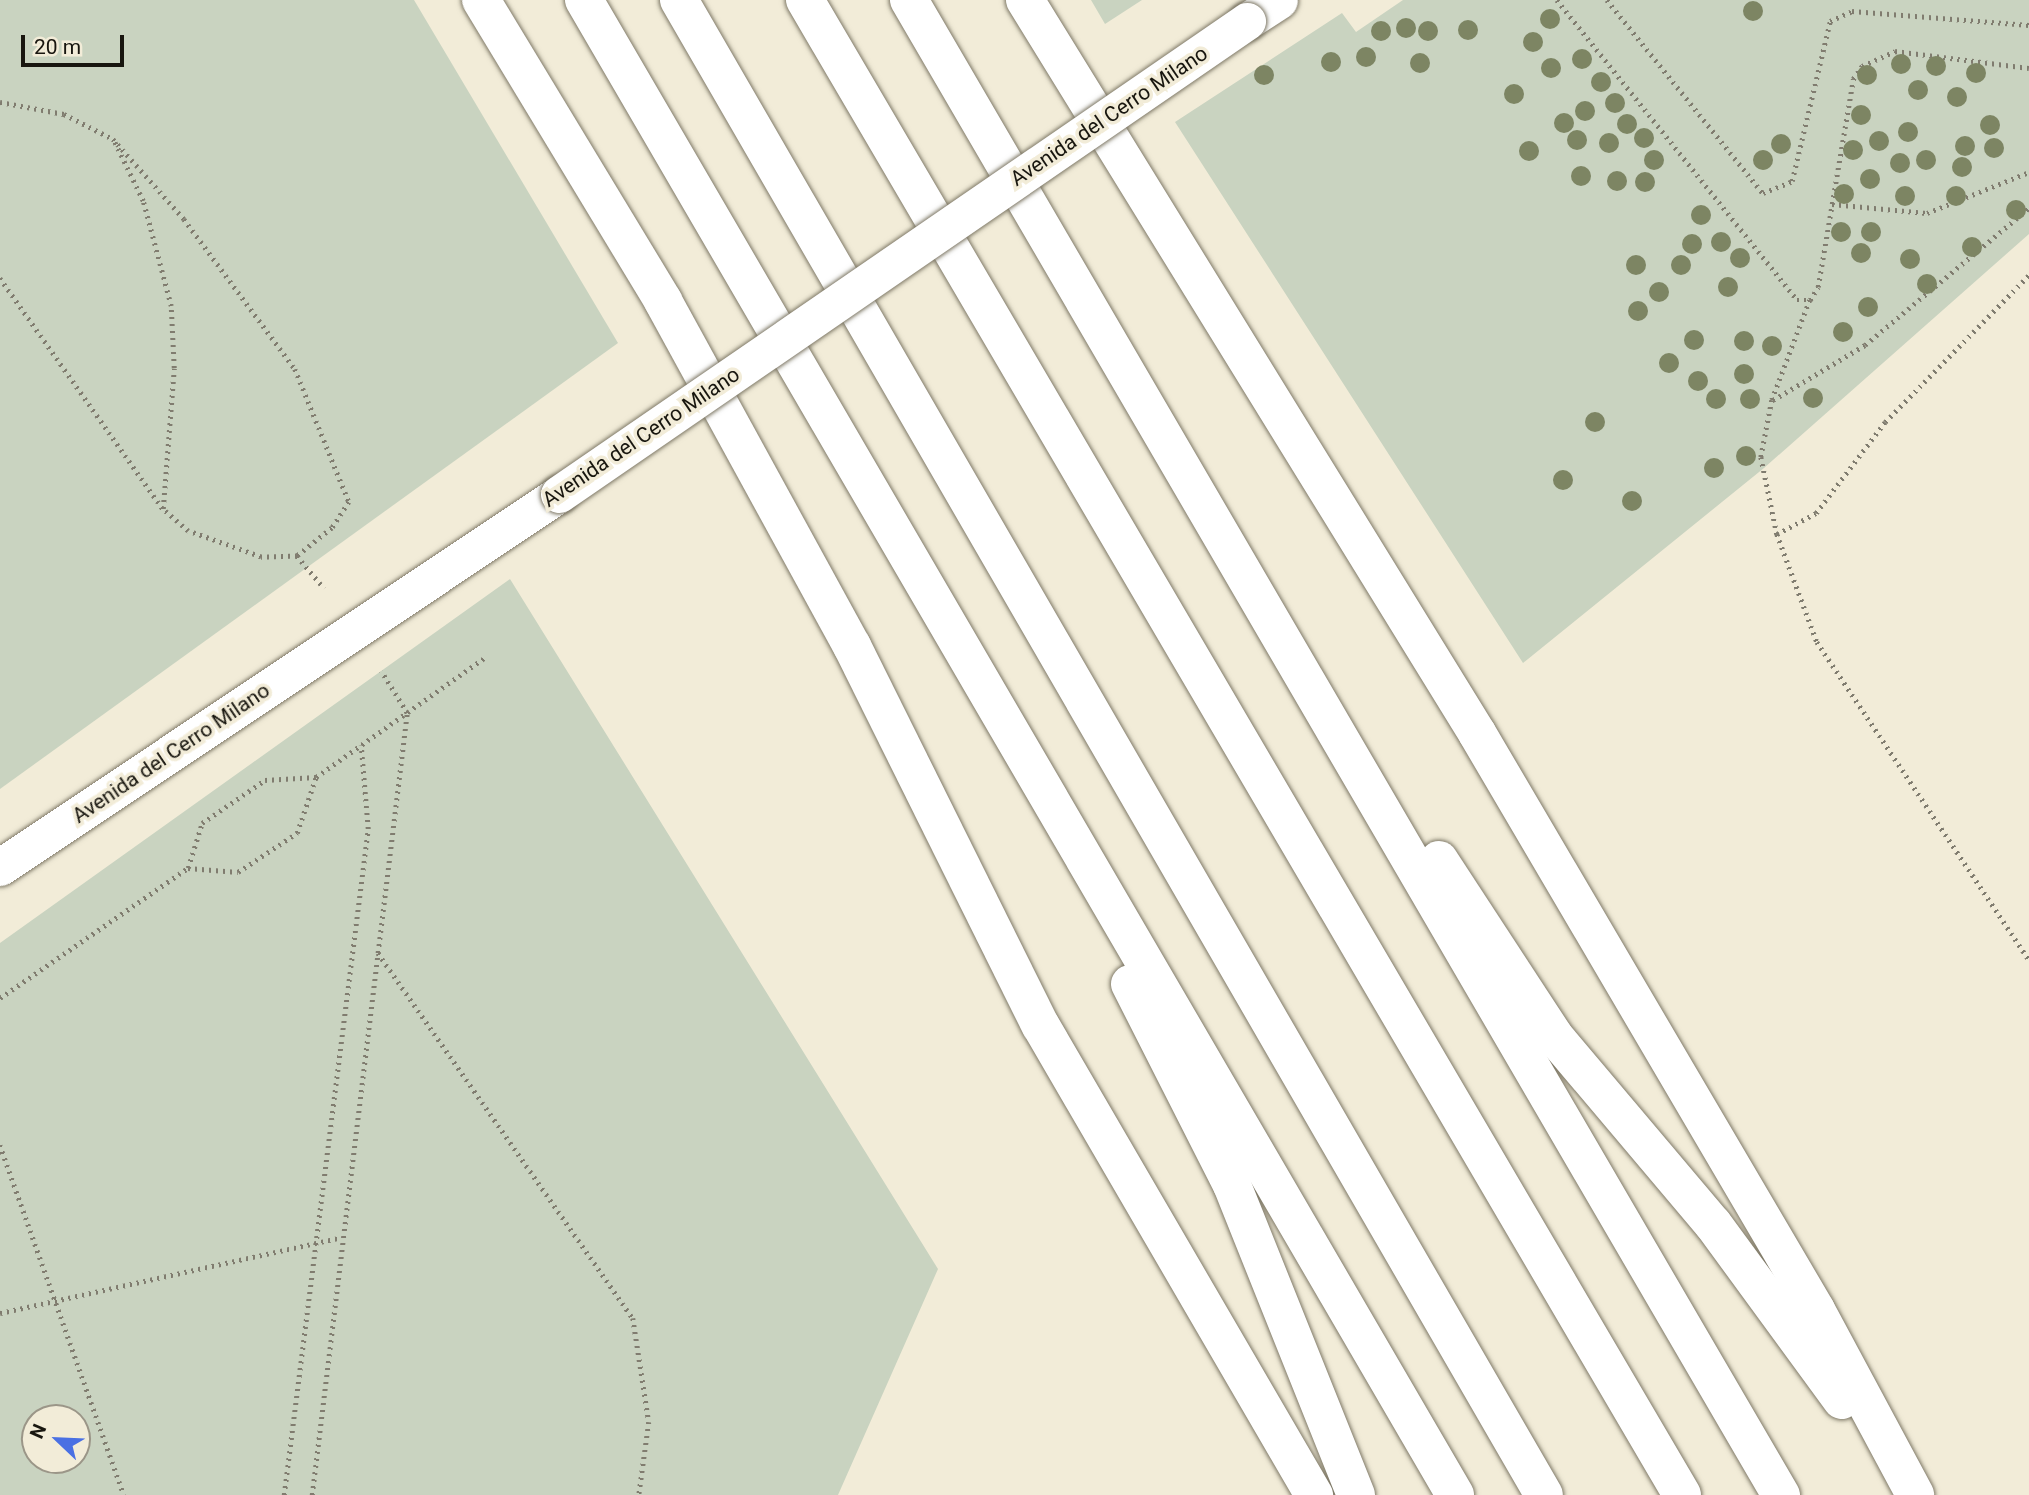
<!DOCTYPE html>
<html>
<head>
<meta charset="utf-8">
<style>
  body { margin:0 }
  #map { position:relative; width:2029px; height:1495px; overflow:hidden; background:#f2ecd8; font-family:Roboto,sans-serif }
  div>[style] { position:absolute }
  .green>* { inset:0; background:#c9d3c0 }
  .path>* { height:4.5px; margin-top:-2.25px; transform-origin:0; background:repeating-linear-gradient(90deg,#807c6f 0 2px,transparent 0 7px) }
  .roads { filter:drop-shadow(0 0 2px #7f7967) drop-shadow(0 0 2px #7f7967) }
  .minor>* { height:37px; margin:-18.5px; padding:0 18.5px; transform-origin:18.5px; border-radius:18.5px; background:#fff }
  .highway>* { height:38px; margin:-19px; padding:0 19px; transform-origin:19px; border-radius:19px; background:#fff }
  .bridges { filter:drop-shadow(0 0 2px #7f7967) drop-shadow(0 0 2px #7f7967) }
  .minor-bridge>* { height:37px; margin:-18.5px; padding:0 18.5px; transform-origin:18.5px; border-radius:18.5px; background:#fff }
  .trees>* { width:20px; height:20px; margin:-10px; border-radius:50%; background:#7d8563 }
  span { translate:-50% -50%; white-space:nowrap; text-align:center; line-height:1.15; -webkit-text-stroke:7px #f2ecd8; paint-order:stroke }
  .street-label { font-size:21px; color:#18160f }
  .north { position:absolute; left:21px; top:1404px; width:70px; height:70px; box-sizing:border-box; background:#f2ecd8; border:2px solid #9b9688; border-radius:50%; rotate:293deg; font-size:19px; font-weight:700; line-height:28px; text-align:center; color:#18160f }
  .north::after { content:''; display:block; margin:auto; width:24px; height:32px; background:#4a70e3; clip-path:polygon(50% 0,100% 100%,50% 72%,0 100%) }
  .scale { position:absolute; left:21px; top:35px; width:103px; height:32px; box-sizing:border-box; border:4px solid #18160f; border-top:0; padding-left:9px; font-size:21px; line-height:24px; white-space:nowrap; color:#18160f; -webkit-text-stroke:5px #f2ecd8; paint-order:stroke }
</style>
</head>
<body>
<div id="map">
  <div class="green">
    <i style="clip-path:polygon(0 0,414px 0,618px 343px,0 789px)"></i>
    <i style="clip-path:polygon(1091px 0,1142px 0,1105px 24px)"></i>
    <i style="clip-path:polygon(1403px 0,2029px 0,2029px 234px,1764px 468px,1523px 663px,1175px 122px,1342px 13px,1356px 32px)"></i>
    <i style="clip-path:polygon(evenodd,510px 579px,938px 1269px,838px 1495px,0 1495px,0 943px,510px 579px,35px 1418px,77px 1418px,77px 1460px,35px 1460px,35px 1418px)"></i>
  </div>
  <div class="path">
    <i style="left:1557px;top:0;width:384px;rotate:51.3deg"></i>
    <i style="left:1797px;top:300px;width:13px"></i>
    <i style="left:1810px;top:300px;width:15px;rotate:-58deg"></i>
    <i style="left:1818px;top:287px;width:211px;rotate:-80.4deg"></i>
    <i style="left:1853px;top:79px;width:16px;rotate:-55deg"></i>
    <i style="left:1862px;top:66px;width:36px;rotate:-24deg"></i>
    <i style="left:1895px;top:51px;width:135px;rotate:7.2deg"></i>
    <i style="left:1607px;top:0;width:248px;rotate:51.1deg"></i>
    <i style="left:1763px;top:193px;width:31px;rotate:-22deg"></i>
    <i style="left:1792px;top:181px;width:164px;rotate:-76.6deg"></i>
    <i style="left:1830px;top:21px;width:24px;rotate:-24deg"></i>
    <i style="left:1852px;top:11px;width:178px;rotate:4.5deg"></i>
    <i style="left:0;top:102px;width:65px;rotate:10.6deg"></i>
    <i style="left:64px;top:114px;width:55px;rotate:27deg"></i>
    <i style="left:113px;top:139px;width:107px;rotate:48.4deg"></i>
    <i style="left:184px;top:219px;width:187px;rotate:53.5deg"></i>
    <i style="left:295px;top:369px;width:144px;rotate:67.9deg"></i>
    <i style="left:349px;top:502px;width:31px;rotate:123deg"></i>
    <i style="left:332px;top:528px;width:45px;rotate:141.3deg"></i>
    <i style="left:297px;top:556px;width:36px;rotate:178deg"></i>
    <i style="left:261px;top:557px;width:77px;rotate:-160.4deg"></i>
    <i style="left:188px;top:531px;width:33px;rotate:-139deg"></i>
    <i style="left:163px;top:509px;width:141px;rotate:-85.5deg"></i>
    <i style="left:174px;top:368px;width:62px;rotate:-92.8deg"></i>
    <i style="left:171px;top:306px;width:109px;rotate:-104.9deg"></i>
    <i style="left:143px;top:201px;width:69px;rotate:-115.8deg"></i>
    <i style="left:1832px;top:204px;width:95px;rotate:5.4deg"></i>
    <i style="left:1927px;top:213px;width:110px;rotate:-21.9deg"></i>
    <i style="left:0;top:278px;width:283px;rotate:54.8deg"></i>
    <i style="left:1810px;top:300px;width:107px;rotate:110.8deg"></i>
    <i style="left:1772px;top:400px;width:58px;rotate:100.9deg"></i>
    <i style="left:1761px;top:457px;width:79px;rotate:78.3deg"></i>
    <i style="left:1777px;top:534px;width:115px;rotate:69.7deg"></i>
    <i style="left:1817px;top:642px;width:382px;rotate:56.3deg"></i>
    <i style="left:1773px;top:400px;width:107px;rotate:-30.9deg"></i>
    <i style="left:1865px;top:345px;width:214px;rotate:-39.9deg"></i>
    <i style="left:1777px;top:534px;width:44px;rotate:-28.3deg"></i>
    <i style="left:1816px;top:513px;width:114px;rotate:-52.8deg"></i>
    <i style="left:1885px;top:422px;width:206px;rotate:-45.6deg"></i>
    <i style="left:297px;top:556px;width:42px;rotate:49.8deg"></i>
    <i style="left:188px;top:868px;width:47px;rotate:-72.7deg"></i>
    <i style="left:202px;top:823px;width:76px;rotate:-34.3deg"></i>
    <i style="left:265px;top:780px;width:51px;rotate:-3.4deg"></i>
    <i style="left:378px;top:953px;width:445px;rotate:55.1deg"></i>
    <i style="left:633px;top:1318px;width:105px;rotate:81.3deg"></i>
    <i style="left:649px;top:1422px;width:74px;rotate:97.8deg"></i>
    <i style="left:0;top:998px;width:229px;rotate:-34.7deg"></i>
    <i style="left:188px;top:868px;width:50px;rotate:4.6deg"></i>
    <i style="left:238px;top:872px;width:71px;rotate:-33.5deg"></i>
    <i style="left:297px;top:833px;width:59px;rotate:-71.3deg"></i>
    <i style="left:316px;top:777px;width:206px;rotate:-35.3deg"></i>
    <i style="left:0;top:1145px;width:371px;rotate:70.5deg"></i>
    <i style="left:0;top:1313px;width:346px;rotate:-12.5deg"></i>
    <i style="left:284px;top:1495px;width:671px;rotate:-82.81deg"></i>
    <i style="left:368px;top:829px;width:84px;rotate:-94.8deg"></i>
    <i style="left:312px;top:1495px;width:788px;rotate:-83.07deg"></i>
    <i style="left:407px;top:713px;width:49px;rotate:-121.8deg"></i>
  </div>
  <div class="roads">
    <div class="minor">
      <i style="left:1247px;top:21px;width:38px;rotate:-33deg"></i>
      <i style="left:0;top:867px;width:672px;rotate:-33.71deg"></i>
    </div>
    <div class="highway">
      <i style="left:481px;top:0;width:352px;rotate:58.8deg"></i>
      <i style="left:663px;top:301px;width:393px;rotate:61.3deg"></i>
      <i style="left:852px;top:646px;width:424px;rotate:63.6deg"></i>
      <i style="left:1041px;top:1026px;width:543px;rotate:59.8deg"></i>
      <i style="left:584px;top:0;width:1730px;rotate:59.77deg"></i>
      <i style="left:679px;top:0;width:1727px;rotate:59.95deg"></i>
      <i style="left:805px;top:0;width:1733px;rotate:59.6deg"></i>
      <i style="left:909px;top:0;width:1731px;rotate:59.75deg"></i>
      <i style="left:1025px;top:0;width:861px;rotate:58.34deg"></i>
      <i style="left:1477px;top:733px;width:669px;rotate:59.56deg"></i>
      <i style="left:1816px;top:1310px;width:210px;rotate:61.8deg"></i>
      <i style="left:1439px;top:860px;width:210px;rotate:56.8deg"></i>
      <i style="left:1554px;top:1036px;width:246px;rotate:49.8deg"></i>
      <i style="left:1713px;top:1224px;width:218px;rotate:53.8deg"></i>
      <i style="left:1130px;top:984px;width:225px;rotate:63.1deg"></i>
      <i style="left:1232px;top:1185px;width:334px;rotate:68.2deg"></i>
    </div>
  </div>
  <div class="bridges">
    <div class="minor-bridge">
      <i style="left:559px;top:494px;width:835px;rotate:-34.51deg"></i>
    </div>
  </div>
  <div class="trees">
    <i style="left:1753px;top:11px"></i>
    <i style="left:1550px;top:19px"></i>
    <i style="left:1406px;top:28px"></i>
    <i style="left:1468px;top:30px"></i>
    <i style="left:1381px;top:31px"></i>
    <i style="left:1428px;top:31px"></i>
    <i style="left:1533px;top:42px"></i>
    <i style="left:1366px;top:57px"></i>
    <i style="left:1582px;top:59px"></i>
    <i style="left:1331px;top:62px"></i>
    <i style="left:1420px;top:63px"></i>
    <i style="left:1901px;top:64px"></i>
    <i style="left:1936px;top:66px"></i>
    <i style="left:1551px;top:68px"></i>
    <i style="left:1976px;top:73px"></i>
    <i style="left:1264px;top:75px"></i>
    <i style="left:1867px;top:75px"></i>
    <i style="left:1601px;top:82px"></i>
    <i style="left:1918px;top:90px"></i>
    <i style="left:1514px;top:94px"></i>
    <i style="left:1957px;top:97px"></i>
    <i style="left:1615px;top:103px"></i>
    <i style="left:1585px;top:111px"></i>
    <i style="left:1861px;top:115px"></i>
    <i style="left:1564px;top:123px"></i>
    <i style="left:1627px;top:124px"></i>
    <i style="left:1990px;top:125px"></i>
    <i style="left:1908px;top:132px"></i>
    <i style="left:1644px;top:138px"></i>
    <i style="left:1577px;top:140px"></i>
    <i style="left:1879px;top:141px"></i>
    <i style="left:1609px;top:143px"></i>
    <i style="left:1781px;top:144px"></i>
    <i style="left:1965px;top:146px"></i>
    <i style="left:1994px;top:148px"></i>
    <i style="left:1853px;top:150px"></i>
    <i style="left:1529px;top:151px"></i>
    <i style="left:1654px;top:160px"></i>
    <i style="left:1763px;top:160px"></i>
    <i style="left:1926px;top:160px"></i>
    <i style="left:1900px;top:163px"></i>
    <i style="left:1962px;top:167px"></i>
    <i style="left:1581px;top:176px"></i>
    <i style="left:1870px;top:179px"></i>
    <i style="left:1617px;top:181px"></i>
    <i style="left:1645px;top:182px"></i>
    <i style="left:1844px;top:194px"></i>
    <i style="left:1905px;top:196px"></i>
    <i style="left:1956px;top:196px"></i>
    <i style="left:2016px;top:210px"></i>
    <i style="left:1701px;top:215px"></i>
    <i style="left:1841px;top:232px"></i>
    <i style="left:1871px;top:232px"></i>
    <i style="left:1721px;top:242px"></i>
    <i style="left:1692px;top:244px"></i>
    <i style="left:1972px;top:247px"></i>
    <i style="left:1861px;top:253px"></i>
    <i style="left:1740px;top:258px"></i>
    <i style="left:1910px;top:259px"></i>
    <i style="left:1636px;top:265px"></i>
    <i style="left:1681px;top:265px"></i>
    <i style="left:1927px;top:284px"></i>
    <i style="left:1728px;top:287px"></i>
    <i style="left:1659px;top:292px"></i>
    <i style="left:1868px;top:307px"></i>
    <i style="left:1638px;top:311px"></i>
    <i style="left:1843px;top:332px"></i>
    <i style="left:1694px;top:340px"></i>
    <i style="left:1744px;top:341px"></i>
    <i style="left:1772px;top:346px"></i>
    <i style="left:1669px;top:363px"></i>
    <i style="left:1744px;top:374px"></i>
    <i style="left:1698px;top:381px"></i>
    <i style="left:1813px;top:398px"></i>
    <i style="left:1716px;top:399px"></i>
    <i style="left:1750px;top:399px"></i>
    <i style="left:1595px;top:422px"></i>
    <i style="left:1746px;top:456px"></i>
    <i style="left:1714px;top:468px"></i>
    <i style="left:1563px;top:480px"></i>
    <i style="left:1632px;top:501px"></i>
  </div>
  <div class="street-label">
    <span style="left:1109px;top:116px;rotate:-34deg">Avenida del Cerro Milano</span>
    <span style="left:641px;top:437px;rotate:-34deg">Avenida del Cerro Milano</span>
    <span style="left:171px;top:753px;rotate:-34deg">Avenida del Cerro Milano</span>
  </div>
  <div class="north">N</div>
  <div class="scale">20 m</div>
</div>
</body>
</html>
